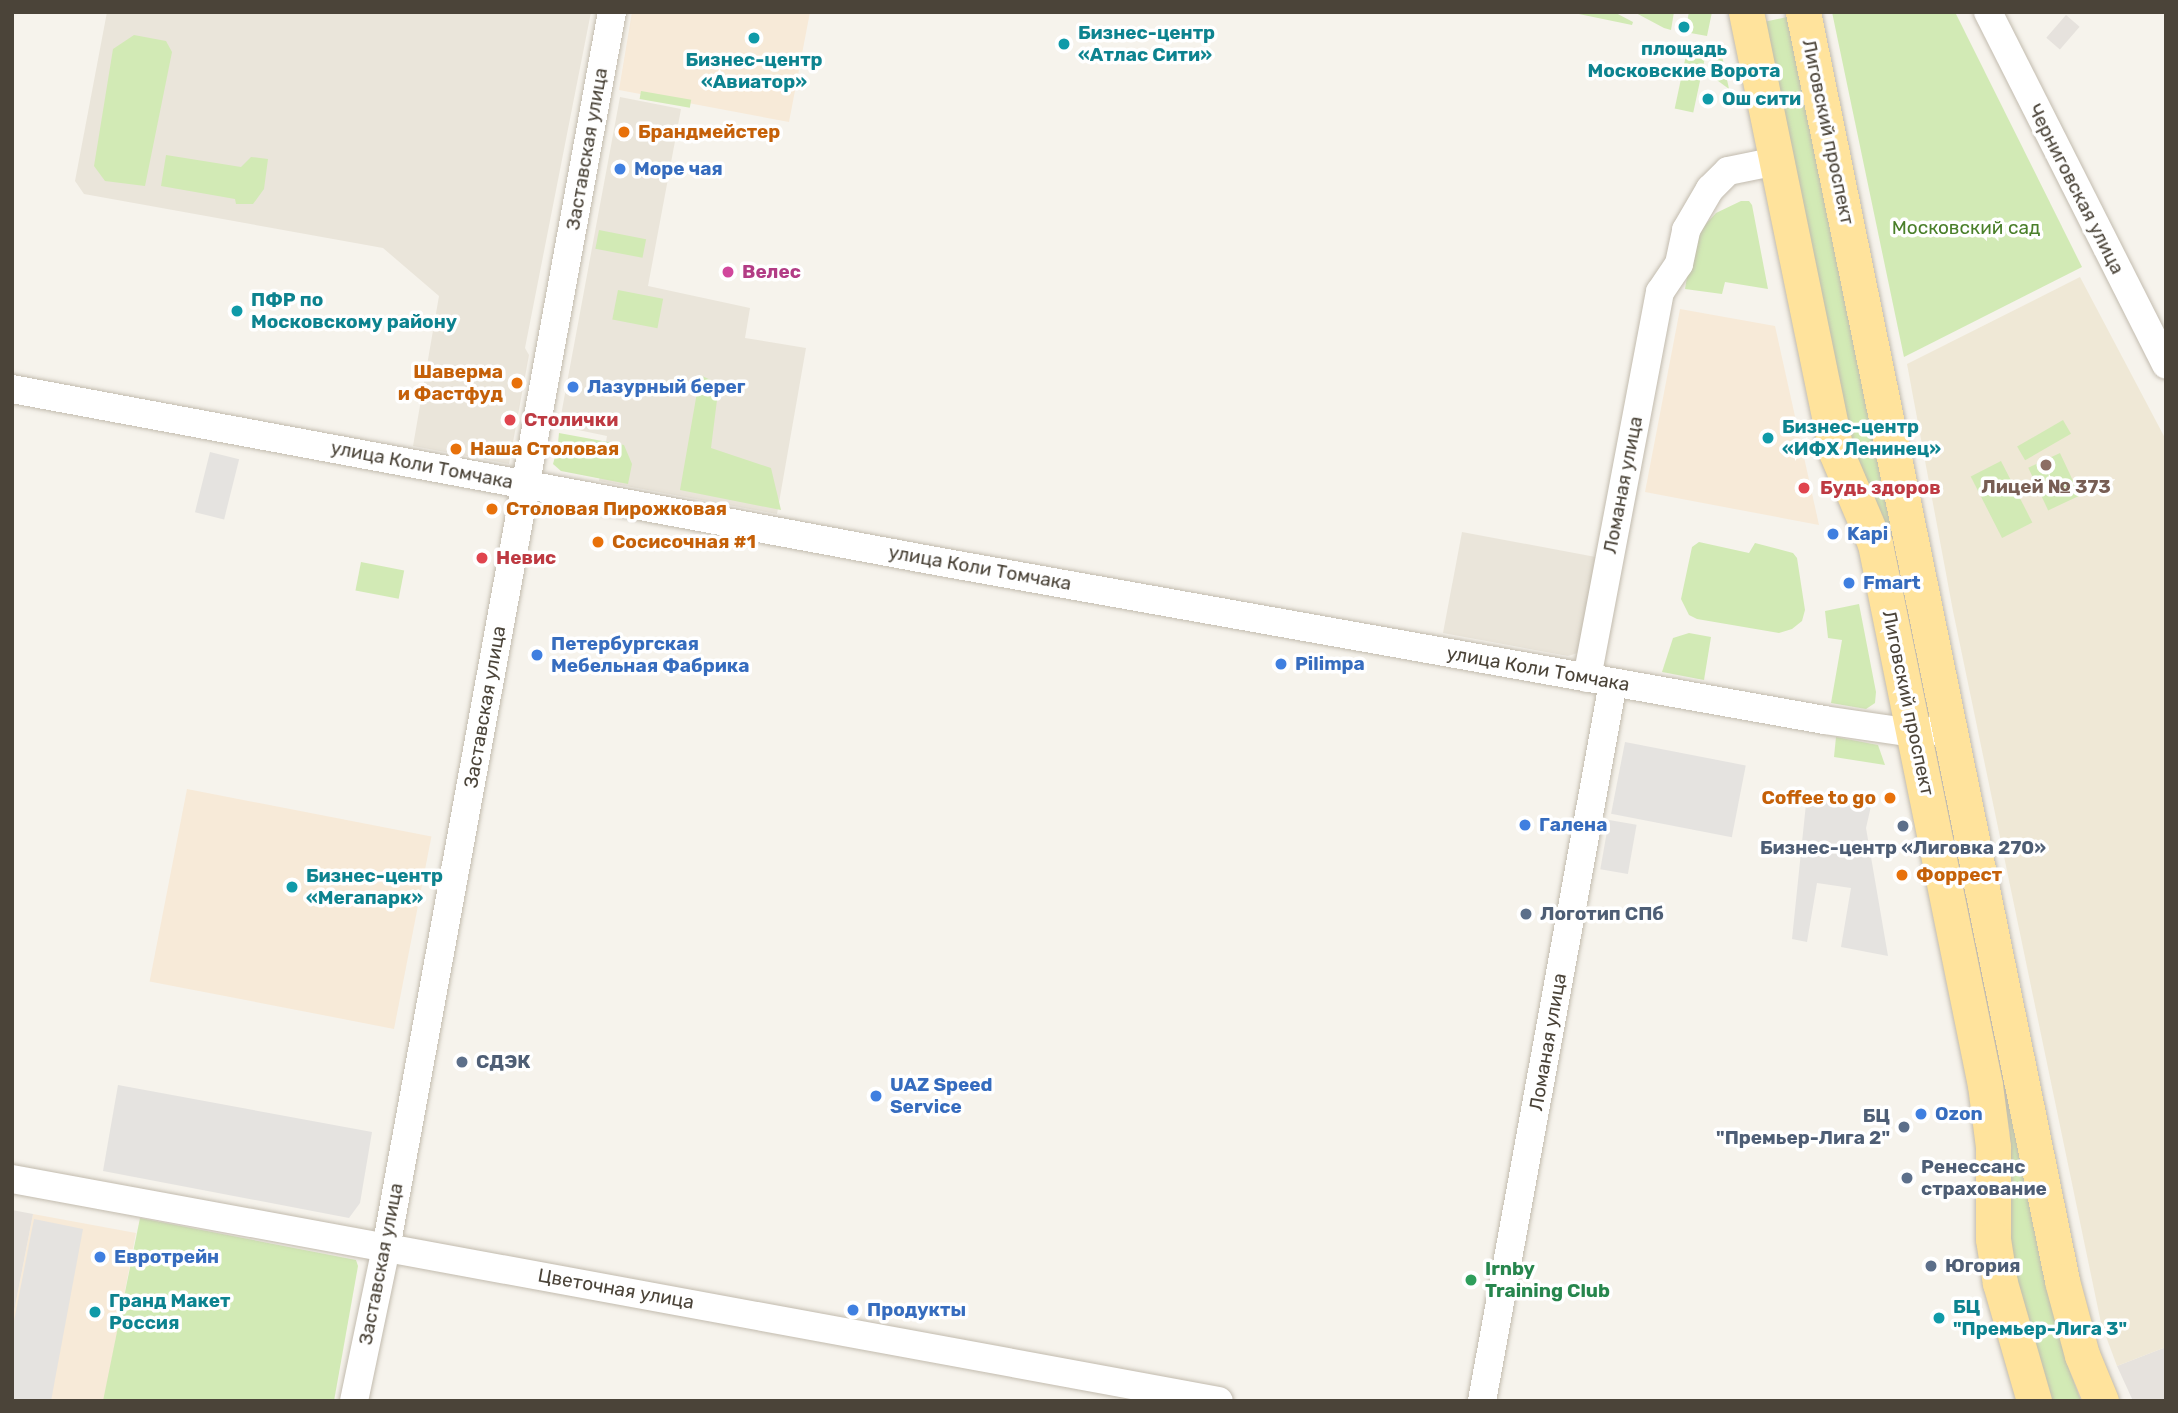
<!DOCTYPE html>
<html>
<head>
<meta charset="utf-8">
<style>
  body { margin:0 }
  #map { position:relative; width:2178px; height:1413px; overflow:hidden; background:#f6f3ec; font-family:Rubik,sans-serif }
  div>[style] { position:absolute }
  .residential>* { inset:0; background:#eae5da }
  .commercial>* { inset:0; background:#f7ead8; transform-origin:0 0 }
  .industrial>* { inset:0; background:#e6e2dd; transform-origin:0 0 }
  .education>* { inset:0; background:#efe8d6 }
  .green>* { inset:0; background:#d2eab5; transform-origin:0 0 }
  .parking>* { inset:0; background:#e5e3e0; transform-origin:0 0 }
  .roads { filter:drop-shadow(0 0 2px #c2bbae) drop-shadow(0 0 2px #c2bbae) }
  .minor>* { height:28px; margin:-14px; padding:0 14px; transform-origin:14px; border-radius:14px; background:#fff }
  .major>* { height:35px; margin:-17.5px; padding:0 17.5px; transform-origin:17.5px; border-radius:17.5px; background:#ffe39c }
  .dots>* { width:19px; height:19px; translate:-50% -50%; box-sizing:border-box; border:4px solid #fff; border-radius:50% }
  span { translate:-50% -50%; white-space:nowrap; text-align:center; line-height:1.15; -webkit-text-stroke:7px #fff; paint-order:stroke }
  .culture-label { font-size:19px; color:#0d838f; font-weight:700 }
  .left { translate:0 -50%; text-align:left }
  .food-label { font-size:19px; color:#c56008; font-weight:700 }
  .right { translate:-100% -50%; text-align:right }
  .street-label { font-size:19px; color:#4b4439 }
  .shop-label { font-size:19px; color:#366cbe; font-weight:700 }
  .park-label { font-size:19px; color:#4a7f2a }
  .hotel-label { font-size:19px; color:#b23c85; font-weight:700 }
  .health-label { font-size:19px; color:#be3a42; font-weight:700 }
  .education-label { font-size:19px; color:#785e54; font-weight:700 }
  .service-label { font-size:19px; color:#4e5e75; font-weight:700 }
  .leisure-label { font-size:19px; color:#27864d; font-weight:700 }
  .frame { position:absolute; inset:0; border:14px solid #4b4439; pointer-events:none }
</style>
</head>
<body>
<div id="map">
  <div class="residential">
    <i style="clip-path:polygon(107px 12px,591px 12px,525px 348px,529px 355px,509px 464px,413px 446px,439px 296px,383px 248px,84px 194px,75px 181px)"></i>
    <i style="clip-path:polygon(620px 97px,681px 109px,648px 286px,750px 308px,745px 338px,806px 348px,777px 514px,599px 481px,607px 436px,559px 426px)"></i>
    <i style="clip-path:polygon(1462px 532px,1601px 558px,1584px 651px,1568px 656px,1443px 633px)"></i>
  </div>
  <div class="commercial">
    <i style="clip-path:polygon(632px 12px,810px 12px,789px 122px,619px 90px)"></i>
    <i style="clip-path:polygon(1680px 309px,1775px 326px,1819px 525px,1645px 492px)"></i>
    <i style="left:187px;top:789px;width:249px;height:196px;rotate:11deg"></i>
    <i style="clip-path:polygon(33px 1214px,136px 1233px,104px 1401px,12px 1401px,12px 1322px)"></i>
  </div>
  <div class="industrial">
    <i style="left:2066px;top:15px;width:18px;height:30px;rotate:41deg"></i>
    <i style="clip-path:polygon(12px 1210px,33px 1214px,12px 1322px)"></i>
    <i style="clip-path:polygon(2166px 1347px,2166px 1401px,2133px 1401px,2117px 1366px)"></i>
  </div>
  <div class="education">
    <i style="clip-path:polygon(2080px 277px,2166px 440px,2166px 1347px,2117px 1366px,2101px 1323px,1953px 611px,1907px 364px)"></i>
  </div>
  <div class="green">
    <i style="clip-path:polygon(1569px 12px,1614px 12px,1633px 22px,1632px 25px)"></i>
    <i style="clip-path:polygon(1634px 12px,1674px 12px,1671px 30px,1664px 28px)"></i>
    <i style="clip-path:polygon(1689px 12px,1712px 12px,1707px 36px,1685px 32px)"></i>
    <i style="clip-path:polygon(1832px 12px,1955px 12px,2082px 267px,1904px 357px)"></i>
    <i style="clip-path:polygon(1787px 17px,1891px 520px,1889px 525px,1892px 525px,1923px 679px,1918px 680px,1849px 458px,1759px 23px)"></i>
    <i style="clip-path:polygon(134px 35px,166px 41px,172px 52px,145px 186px,105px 181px,94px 166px,113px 49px)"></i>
    <i style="left:1688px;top:46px;width:19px;height:64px;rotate:12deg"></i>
    <i style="clip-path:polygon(1715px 50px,1721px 51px,1729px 89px,1710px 75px)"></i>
    <i style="left:641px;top:91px;width:51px;height:8px;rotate:10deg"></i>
    <i style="clip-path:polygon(166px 155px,241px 167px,251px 157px,268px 159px,264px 189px,253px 204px,236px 204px,235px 199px,161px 186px)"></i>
    <i style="clip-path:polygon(1741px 201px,1749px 201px,1752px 205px,1768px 289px,1725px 282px,1722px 294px,1685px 289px,1694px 237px,1716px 213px)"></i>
    <i style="left:599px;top:230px;width:48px;height:19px;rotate:11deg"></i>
    <i style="left:618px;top:290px;width:46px;height:30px;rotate:11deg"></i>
    <i style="clip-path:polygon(700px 375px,713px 381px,718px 392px,711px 448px,771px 468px,781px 510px,680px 490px)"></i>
    <i style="left:2063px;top:420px;width:16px;height:53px;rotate:60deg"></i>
    <i style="clip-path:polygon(559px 433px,624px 445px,632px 464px,628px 484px,561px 471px,553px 464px,556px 453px,564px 454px,566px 445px,558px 443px)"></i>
    <i style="left:2060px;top:453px;width:47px;height:35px;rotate:65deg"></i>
    <i style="left:2001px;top:461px;width:69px;height:34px;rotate:63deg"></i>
    <i style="clip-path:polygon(1699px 542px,1749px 553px,1755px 543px,1793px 553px,1797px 558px,1805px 610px,1802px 621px,1792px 629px,1779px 633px,1697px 619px,1689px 615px,1681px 599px,1692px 547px)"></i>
    <i style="left:361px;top:562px;width:44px;height:29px;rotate:11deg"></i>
    <i style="clip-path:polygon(1859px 604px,1876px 692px,1875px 703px,1866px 709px,1831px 703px,1842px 640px,1828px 638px,1825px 611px)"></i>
    <i style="clip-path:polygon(1689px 633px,1711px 637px,1704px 680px,1662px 672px,1673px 638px)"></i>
    <i style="clip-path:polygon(1836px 737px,1878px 745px,1885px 765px,1834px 757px)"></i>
    <i style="clip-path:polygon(1940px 762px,2066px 1361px,2081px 1401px,2052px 1401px,2016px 1278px,2009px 1238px,2010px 1132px,1936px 763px)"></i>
    <i style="clip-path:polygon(140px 1218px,356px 1260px,358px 1266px,334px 1401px,103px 1401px)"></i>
  </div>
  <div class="parking">
    <i style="left:210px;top:452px;width:30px;height:62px;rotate:14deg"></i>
    <i style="left:1625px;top:742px;width:123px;height:73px;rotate:11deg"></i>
    <i style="clip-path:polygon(1807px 794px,1871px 806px,1866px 828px,1888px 956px,1841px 947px,1851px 888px,1817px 883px,1807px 942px,1792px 939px)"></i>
    <i style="left:1609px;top:820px;width:28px;height:50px;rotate:10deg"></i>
    <i style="clip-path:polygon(118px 1085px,372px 1132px,360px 1203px,349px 1218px,103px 1171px)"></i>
    <i style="clip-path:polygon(34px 1219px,83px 1229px,51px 1401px,12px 1401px,12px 1331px)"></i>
  </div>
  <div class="roads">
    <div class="minor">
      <i style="left:1988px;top:12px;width:395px;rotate:63.2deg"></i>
      <i style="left:12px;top:389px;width:945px;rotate:10.55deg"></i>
      <i style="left:941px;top:562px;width:897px;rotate:10.14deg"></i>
      <i style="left:1824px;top:720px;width:90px;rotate:8.3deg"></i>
      <i style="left:1913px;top:733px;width:36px;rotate:-6deg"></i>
      <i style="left:1587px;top:678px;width:393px;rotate:-79.3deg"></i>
      <i style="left:1660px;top:292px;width:34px;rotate:-56deg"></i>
      <i style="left:1679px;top:264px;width:35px;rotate:-78deg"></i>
      <i style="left:1686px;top:230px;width:48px;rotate:-59.7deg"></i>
      <i style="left:1710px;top:189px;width:25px;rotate:-45deg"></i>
      <i style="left:1728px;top:171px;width:50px;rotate:-11.5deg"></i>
      <i style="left:12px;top:1179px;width:1227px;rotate:10.42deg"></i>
      <i style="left:354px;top:1401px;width:156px;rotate:-78.2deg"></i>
      <i style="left:386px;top:1248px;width:1256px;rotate:-79.64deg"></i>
      <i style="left:1482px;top:1401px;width:730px;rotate:-79.66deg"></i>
    </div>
    <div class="major">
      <i style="left:1746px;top:12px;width:449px;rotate:78.4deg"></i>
      <i style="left:1836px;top:452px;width:100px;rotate:67deg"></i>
      <i style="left:1875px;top:544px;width:552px;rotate:78.51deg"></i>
      <i style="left:1985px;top:1085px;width:63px;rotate:82.6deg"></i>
      <i style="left:1993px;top:1147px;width:92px;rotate:90deg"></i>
      <i style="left:1993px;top:1239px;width:45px;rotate:81deg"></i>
      <i style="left:2000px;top:1283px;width:123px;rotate:73.9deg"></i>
      <i style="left:1803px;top:12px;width:1295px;rotate:78.46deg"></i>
      <i style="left:2062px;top:1281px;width:77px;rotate:74.9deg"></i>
      <i style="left:2082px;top:1355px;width:50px;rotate:67.6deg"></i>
    </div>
  </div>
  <div class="dots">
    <i style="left:1684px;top:27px;background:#0f9aa8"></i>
    <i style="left:754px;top:38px;background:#0f9aa8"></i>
    <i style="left:1064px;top:44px;background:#0f9aa8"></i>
    <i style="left:1708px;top:99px;background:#0f9aa8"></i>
    <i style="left:624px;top:132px;background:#e8710a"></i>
    <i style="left:620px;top:169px;background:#3f7fe0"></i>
    <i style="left:728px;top:272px;background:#d1479c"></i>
    <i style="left:237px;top:311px;background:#0f9aa8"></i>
    <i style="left:517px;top:383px;background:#e8710a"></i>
    <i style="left:573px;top:387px;background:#3f7fe0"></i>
    <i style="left:510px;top:420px;background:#e0444e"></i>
    <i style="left:1768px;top:438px;background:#0f9aa8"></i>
    <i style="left:456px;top:449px;background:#e8710a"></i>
    <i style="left:2046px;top:465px;background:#8d6e63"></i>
    <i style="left:1804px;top:488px;background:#e0444e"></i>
    <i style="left:492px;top:509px;background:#e8710a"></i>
    <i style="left:1833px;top:534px;background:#3f7fe0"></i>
    <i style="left:598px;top:542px;background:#e8710a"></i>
    <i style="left:482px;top:558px;background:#e0444e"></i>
    <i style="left:1849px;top:583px;background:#3f7fe0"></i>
    <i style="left:537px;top:655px;background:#3f7fe0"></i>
    <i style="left:1281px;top:664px;background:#3f7fe0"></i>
    <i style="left:1890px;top:798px;background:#e8710a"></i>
    <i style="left:1525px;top:825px;background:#3f7fe0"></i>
    <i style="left:1903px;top:826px;background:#5c6f8a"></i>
    <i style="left:1902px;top:875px;background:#e8710a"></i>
    <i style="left:292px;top:887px;background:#0f9aa8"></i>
    <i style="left:1526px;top:914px;background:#5c6f8a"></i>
    <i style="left:462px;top:1062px;background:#5c6f8a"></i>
    <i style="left:876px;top:1096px;background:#3f7fe0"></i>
    <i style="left:1921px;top:1114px;background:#3f7fe0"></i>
    <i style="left:1904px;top:1127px;background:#5c6f8a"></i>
    <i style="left:1907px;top:1178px;background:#5c6f8a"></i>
    <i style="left:100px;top:1257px;background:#3f7fe0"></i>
    <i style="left:1931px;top:1266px;background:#5c6f8a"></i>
    <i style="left:1471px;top:1280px;background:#2e9e5b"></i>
    <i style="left:853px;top:1310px;background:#3f7fe0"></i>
    <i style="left:95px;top:1312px;background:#0f9aa8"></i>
    <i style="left:1939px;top:1318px;background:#0f9aa8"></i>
  </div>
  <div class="culture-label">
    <span class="left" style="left:1078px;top:44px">Бизнес-центр<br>«Атлас Сити»</span>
    <span style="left:1684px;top:60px">площадь<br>Московские Ворота</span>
    <span style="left:754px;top:71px">Бизнес-центр<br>«Авиатор»</span>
    <span class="left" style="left:1722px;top:99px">Ош сити</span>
    <span class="left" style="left:251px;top:311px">ПФР по<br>Московскому району</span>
    <span class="left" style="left:1782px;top:438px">Бизнес-центр<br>«ИФХ Ленинец»</span>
    <span class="left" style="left:306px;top:887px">Бизнес-центр<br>«Мегапарк»</span>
    <span class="left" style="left:109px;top:1312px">Гранд Макет<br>Россия</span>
    <span class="left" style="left:1953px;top:1318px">БЦ<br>"Премьер-Лига 3"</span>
  </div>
  <div class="food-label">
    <span class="left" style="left:638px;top:132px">Брандмейстер</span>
    <span class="right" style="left:503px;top:383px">Шаверма<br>и Фастфуд</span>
    <span class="left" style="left:470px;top:449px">Наша Столовая</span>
    <span class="left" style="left:506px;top:509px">Столовая Пирожковая</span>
    <span class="left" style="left:612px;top:542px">Сосисочная #1</span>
    <span class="right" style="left:1876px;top:798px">Coffee to go</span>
    <span class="left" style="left:1916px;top:875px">Форрест</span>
  </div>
  <div class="street-label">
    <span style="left:1828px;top:132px;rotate:78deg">Лиговский проспект</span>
    <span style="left:587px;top:149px;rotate:-80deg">Заставская улица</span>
    <span style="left:2076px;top:189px;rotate:63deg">Черниговская улица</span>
    <span style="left:422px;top:465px;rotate:11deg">улица Коли Томчака</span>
    <span style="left:1623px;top:485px;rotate:-79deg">Ломаная улица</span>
    <span style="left:980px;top:568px;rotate:10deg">улица Коли Томчака</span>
    <span style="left:1538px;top:669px;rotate:10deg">улица Коли Томчака</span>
    <span style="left:1908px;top:703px;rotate:78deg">Лиговский проспект</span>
    <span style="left:485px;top:707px;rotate:-80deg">Заставская улица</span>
    <span style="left:1548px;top:1042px;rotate:-80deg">Ломаная улица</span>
    <span style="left:381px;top:1264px;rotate:-79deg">Заставская улица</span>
    <span style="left:616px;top:1289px;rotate:10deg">Цветочная улица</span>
  </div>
  <div class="shop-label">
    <span class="left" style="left:634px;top:169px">Море чая</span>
    <span class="left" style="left:587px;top:387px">Лазурный берег</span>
    <span class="left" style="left:1847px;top:534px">Kapi</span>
    <span class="left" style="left:1863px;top:583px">Fmart</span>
    <span class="left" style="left:551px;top:655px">Петербургская<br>Мебельная Фабрика</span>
    <span class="left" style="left:1295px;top:664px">Pilimpa</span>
    <span class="left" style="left:1539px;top:825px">Галена</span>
    <span class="left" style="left:890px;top:1096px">UAZ Speed<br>Service</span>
    <span class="left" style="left:1935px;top:1114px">Ozon</span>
    <span class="left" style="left:114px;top:1257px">Евротрейн</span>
    <span class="left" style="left:867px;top:1310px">Продукты</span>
  </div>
  <div class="park-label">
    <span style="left:1966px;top:228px">Московский сад</span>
  </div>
  <div class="hotel-label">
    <span class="left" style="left:742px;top:272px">Велес</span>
  </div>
  <div class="health-label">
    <span class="left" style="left:524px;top:420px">Столички</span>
    <span class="left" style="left:1820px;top:488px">Будь здоров</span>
    <span class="left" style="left:496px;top:558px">Невис</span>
  </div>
  <div class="education-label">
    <span style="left:2046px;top:487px">Лицей № 373</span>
  </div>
  <div class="service-label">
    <span style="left:1903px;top:848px">Бизнес-центр «Лиговка 270»</span>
    <span class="left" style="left:1540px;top:914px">Логотип СПб</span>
    <span class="left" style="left:476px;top:1062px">СДЭК</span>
    <span class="right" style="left:1890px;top:1127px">БЦ<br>"Премьер-Лига 2"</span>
    <span class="left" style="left:1921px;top:1178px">Ренессанс<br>страхование</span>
    <span class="left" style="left:1945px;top:1266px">Югория</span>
  </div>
  <div class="leisure-label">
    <span class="left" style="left:1485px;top:1280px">Irnby<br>Training Club</span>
  </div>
  <div class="frame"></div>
</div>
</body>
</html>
